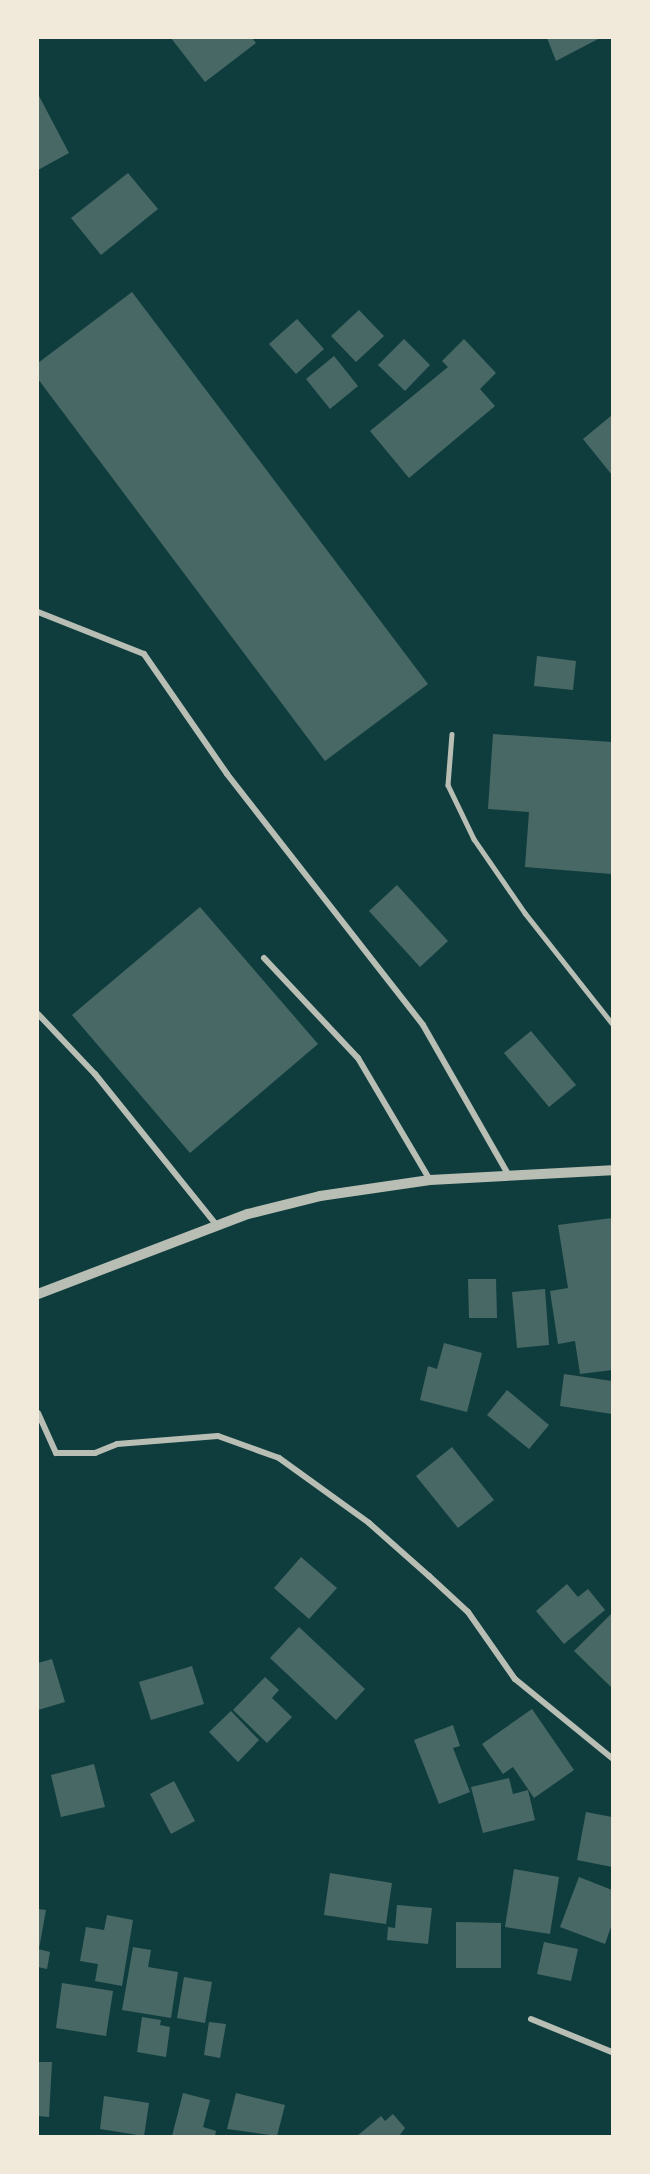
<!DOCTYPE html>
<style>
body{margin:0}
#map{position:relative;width:650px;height:2174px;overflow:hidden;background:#0f3d3e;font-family:"Fira Sans",sans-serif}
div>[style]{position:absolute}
.building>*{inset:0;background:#486865}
.service>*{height:4.5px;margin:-2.25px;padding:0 2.25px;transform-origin:2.25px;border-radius:2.25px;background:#b8beb3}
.minor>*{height:6px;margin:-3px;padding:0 3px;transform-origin:3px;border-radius:3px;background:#b8beb3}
.tertiary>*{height:10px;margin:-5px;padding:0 5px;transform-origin:5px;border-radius:5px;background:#b8beb3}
span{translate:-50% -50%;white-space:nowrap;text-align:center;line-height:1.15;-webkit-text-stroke:6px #f1e9da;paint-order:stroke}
.frame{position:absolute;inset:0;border:39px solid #f1e9da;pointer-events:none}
</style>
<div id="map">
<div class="building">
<div style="clip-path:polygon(171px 38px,252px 38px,256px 43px,205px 82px)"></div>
<div style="clip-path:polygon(547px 38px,600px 38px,556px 61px)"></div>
<div style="clip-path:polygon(38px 94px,69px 153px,38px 170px)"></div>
<div style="clip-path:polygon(128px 173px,158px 209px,101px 255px,71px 218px)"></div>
<div style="clip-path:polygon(132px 292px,428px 684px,325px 761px,38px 379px,38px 363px)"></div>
<div style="clip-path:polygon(359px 310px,384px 336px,356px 362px,331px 336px)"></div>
<div style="clip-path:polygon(297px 319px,324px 349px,296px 374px,269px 344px)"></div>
<div style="clip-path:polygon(404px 339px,430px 365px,405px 391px,378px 365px)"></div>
<div style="clip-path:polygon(464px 339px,496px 373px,480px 389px,495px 406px,409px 478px,370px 431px,448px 367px,442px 361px)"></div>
<div style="clip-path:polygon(334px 356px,358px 386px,330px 409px,306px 379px)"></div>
<div style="clip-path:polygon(612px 415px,612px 475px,583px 439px)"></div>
<div style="clip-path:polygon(537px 656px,576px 661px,573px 690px,534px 686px)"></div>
<div style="clip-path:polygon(493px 734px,612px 742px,612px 874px,525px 867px,529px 812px,488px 809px)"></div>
<div style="clip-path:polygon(397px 885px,448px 941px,420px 967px,369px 911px)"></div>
<div style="clip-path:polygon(200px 907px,318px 1044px,190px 1153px,72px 1015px)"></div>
<div style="clip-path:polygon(531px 1031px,576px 1085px,549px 1107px,504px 1053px)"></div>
<div style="clip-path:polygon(612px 1218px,612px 1370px,580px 1374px,575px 1341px,558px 1344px,550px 1291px,568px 1288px,558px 1225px)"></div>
<div style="clip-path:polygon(468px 1279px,496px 1279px,497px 1318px,469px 1318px)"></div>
<div style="clip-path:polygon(545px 1289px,549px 1345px,517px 1348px,512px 1292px)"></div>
<div style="clip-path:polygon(444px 1343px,482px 1353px,467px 1412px,420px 1400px,428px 1366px,437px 1369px)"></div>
<div style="clip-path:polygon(564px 1374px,612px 1381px,612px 1414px,560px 1406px)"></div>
<div style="clip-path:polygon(507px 1390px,549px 1425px,529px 1449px,487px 1415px)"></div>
<div style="clip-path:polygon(452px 1447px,494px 1500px,458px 1528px,416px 1476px)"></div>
<div style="clip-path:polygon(301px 1557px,337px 1588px,309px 1619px,274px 1588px)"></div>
<div style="clip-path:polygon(567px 1584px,578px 1597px,588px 1589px,605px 1610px,564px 1644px,536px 1611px)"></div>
<div style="clip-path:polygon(612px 1613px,612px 1688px,574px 1651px)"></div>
<div style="clip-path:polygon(299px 1627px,365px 1689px,336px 1720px,270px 1658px)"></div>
<div style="clip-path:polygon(52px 1659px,65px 1702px,38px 1710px,38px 1663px)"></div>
<div style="clip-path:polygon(192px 1666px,204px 1704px,151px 1720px,139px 1682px)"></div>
<div style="clip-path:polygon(265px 1677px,279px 1690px,272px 1698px,292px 1717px,267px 1743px,233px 1710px)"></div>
<div style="clip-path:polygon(532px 1709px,574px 1770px,534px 1798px,513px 1767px,503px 1774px,482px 1744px)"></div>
<div style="clip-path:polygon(231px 1711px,259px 1740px,238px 1762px,209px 1732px)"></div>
<div style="clip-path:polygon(453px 1725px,460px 1746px,453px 1748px,470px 1792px,439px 1804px,414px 1740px)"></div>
<div style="clip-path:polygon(94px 1764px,105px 1807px,61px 1817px,51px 1775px)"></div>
<div style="clip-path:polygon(509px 1778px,513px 1794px,528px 1790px,535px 1820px,483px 1833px,471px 1787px)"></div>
<div style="clip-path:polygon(174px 1781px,195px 1821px,171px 1834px,150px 1794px)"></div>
<div style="clip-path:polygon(586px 1812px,612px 1817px,612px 1867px,577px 1860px)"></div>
<div style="clip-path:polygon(514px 1869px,559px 1877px,550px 1934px,505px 1927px)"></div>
<div style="clip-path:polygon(330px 1873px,392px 1883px,386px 1924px,324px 1915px)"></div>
<div style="clip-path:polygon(579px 1877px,612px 1890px,612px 1924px,605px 1944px,560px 1927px)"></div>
<div style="clip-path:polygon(397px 1905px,432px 1908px,428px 1944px,387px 1940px,388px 1927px,395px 1928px)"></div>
<div style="clip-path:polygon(38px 1909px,46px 1910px,39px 1949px,38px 1949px)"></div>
<div style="clip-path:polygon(107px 1915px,133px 1920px,122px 1986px,95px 1981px,98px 1964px,80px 1961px,86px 1927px,104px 1930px)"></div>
<div style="clip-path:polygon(456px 1922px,501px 1923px,501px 1968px,456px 1968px)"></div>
<div style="clip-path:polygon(544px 1942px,578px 1949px,571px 1981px,537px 1974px)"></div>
<div style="clip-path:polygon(133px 1947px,151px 1950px,148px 1967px,178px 1972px,171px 2018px,122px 2010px)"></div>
<div style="clip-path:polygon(38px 1949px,50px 1952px,47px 1969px,38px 1967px)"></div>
<div style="clip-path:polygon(184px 1977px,212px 1982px,205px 2023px,177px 2018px)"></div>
<div style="clip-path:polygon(62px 1983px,113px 1991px,106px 2036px,56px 2028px)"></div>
<div style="clip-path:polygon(142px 2017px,161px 2020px,160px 2025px,170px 2027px,166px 2057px,137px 2052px)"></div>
<div style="clip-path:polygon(209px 2022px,226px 2024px,220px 2058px,204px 2055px)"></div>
<div style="clip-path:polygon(38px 2062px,52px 2062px,49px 2117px,38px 2116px)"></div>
<div style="clip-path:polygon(183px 2093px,210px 2100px,203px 2127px,216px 2131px,215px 2136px,172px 2136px)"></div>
<div style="clip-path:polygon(236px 2093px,285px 2105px,277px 2136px,227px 2129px)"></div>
<div style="clip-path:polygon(104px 2096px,149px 2103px,144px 2136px,100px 2129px)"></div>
<div style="clip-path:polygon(393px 2114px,405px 2128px,399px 2136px,357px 2136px,381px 2116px,385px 2121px)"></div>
</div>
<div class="service">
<div style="left:452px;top:734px;width:51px;rotate:94.5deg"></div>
<div style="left:448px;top:785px;width:60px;rotate:64.3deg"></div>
<div style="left:474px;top:839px;width:90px;rotate:55.4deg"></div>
<div style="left:525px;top:913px;width:140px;rotate:51.7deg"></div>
</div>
<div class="minor">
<div style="left:38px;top:612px;width:114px;rotate:21.6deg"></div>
<div style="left:144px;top:654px;width:146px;rotate:55.3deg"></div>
<div style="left:227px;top:774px;width:318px;rotate:52deg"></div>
<div style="left:423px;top:1025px;width:172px;rotate:60.3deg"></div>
<div style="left:264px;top:958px;width:137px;rotate:46.8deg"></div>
<div style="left:358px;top:1058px;width:142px;rotate:59.5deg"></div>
<div style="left:38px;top:1014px;width:83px;rotate:46.5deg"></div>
<div style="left:95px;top:1074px;width:195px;rotate:51.2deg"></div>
<div style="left:38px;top:1413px;width:44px;rotate:65.8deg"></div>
<div style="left:56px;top:1453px;width:39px"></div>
<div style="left:95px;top:1453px;width:24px;rotate:-22deg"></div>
<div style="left:117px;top:1444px;width:101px;rotate:-4.5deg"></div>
<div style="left:218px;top:1436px;width:65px;rotate:19.8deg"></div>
<div style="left:279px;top:1458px;width:111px;rotate:35.8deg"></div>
<div style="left:369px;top:1523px;width:80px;rotate:41.5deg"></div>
<div style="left:429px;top:1576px;width:53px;rotate:42.7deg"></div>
<div style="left:468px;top:1612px;width:82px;rotate:55deg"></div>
<div style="left:515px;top:1679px;width:125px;rotate:39.2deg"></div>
<div style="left:531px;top:2019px;width:87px;rotate:22.2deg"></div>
</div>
<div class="tertiary">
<div style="left:38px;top:1294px;width:225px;rotate:-20.9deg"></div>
<div style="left:248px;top:1214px;width:74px;rotate:-14deg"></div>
<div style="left:320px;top:1196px;width:111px;rotate:-8.3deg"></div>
<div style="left:430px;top:1180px;width:182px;rotate:-3.1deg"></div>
</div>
<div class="frame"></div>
</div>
